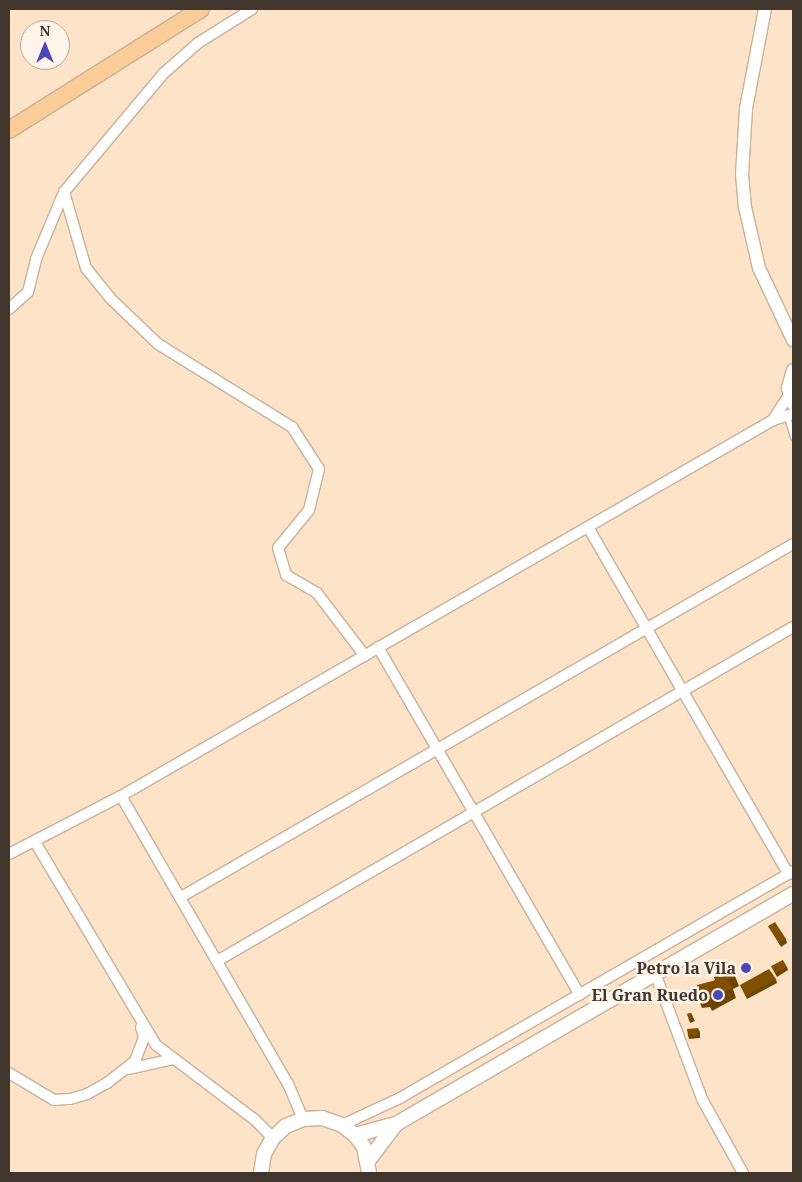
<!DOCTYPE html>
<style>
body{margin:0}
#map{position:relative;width:802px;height:1182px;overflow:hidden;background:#fde3c8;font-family:"Noto Serif",serif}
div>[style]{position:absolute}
.roads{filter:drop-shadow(1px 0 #c9b096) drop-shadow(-1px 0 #c9b096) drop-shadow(0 1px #c9b096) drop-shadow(0 -1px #c9b096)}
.service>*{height:5px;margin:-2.5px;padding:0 2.5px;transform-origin:2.5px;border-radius:2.5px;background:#fff}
.minor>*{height:10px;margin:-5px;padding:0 5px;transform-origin:5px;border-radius:5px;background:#fff}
.tertiary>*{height:12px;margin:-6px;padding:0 6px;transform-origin:6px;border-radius:6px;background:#fff}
.secondary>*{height:14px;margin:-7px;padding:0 7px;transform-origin:7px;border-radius:7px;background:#fff}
.trunk>*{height:16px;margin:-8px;padding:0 8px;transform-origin:8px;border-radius:8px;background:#facc98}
.wall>*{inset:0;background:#6f4400}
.building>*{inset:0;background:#814f00}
.dots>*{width:14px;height:14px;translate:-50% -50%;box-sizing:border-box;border:2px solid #fef4e9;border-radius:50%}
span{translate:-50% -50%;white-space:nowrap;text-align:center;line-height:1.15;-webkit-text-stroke:5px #fef4e9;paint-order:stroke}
.poi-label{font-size:16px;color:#40362b;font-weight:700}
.right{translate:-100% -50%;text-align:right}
.frame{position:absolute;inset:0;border:10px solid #40362b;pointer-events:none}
.north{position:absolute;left:20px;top:20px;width:50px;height:50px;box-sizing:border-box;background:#fef4e9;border:1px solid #b2a89d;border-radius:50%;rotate:0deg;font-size:14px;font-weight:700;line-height:20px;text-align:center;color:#40362b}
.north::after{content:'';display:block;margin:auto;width:18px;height:22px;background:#4b46bc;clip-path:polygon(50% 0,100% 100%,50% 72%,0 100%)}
</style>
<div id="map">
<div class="roads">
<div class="service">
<div style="left:787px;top:417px;width:21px;rotate:73deg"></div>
</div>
<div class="minor">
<div style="left:64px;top:192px;width:79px;rotate:73.9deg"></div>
<div style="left:86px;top:268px;width:38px;rotate:51deg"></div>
<div style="left:110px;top:298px;width:66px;rotate:43.8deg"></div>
<div style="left:158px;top:344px;width:158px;rotate:31.8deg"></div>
<div style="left:292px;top:427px;width:50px;rotate:57.3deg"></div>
<div style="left:319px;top:469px;width:42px;rotate:103.7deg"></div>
<div style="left:309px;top:510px;width:49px;rotate:129.2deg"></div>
<div style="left:278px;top:548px;width:28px;rotate:73deg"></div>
<div style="left:286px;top:575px;width:36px;rotate:30deg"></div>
<div style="left:317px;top:593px;width:79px;rotate:52.7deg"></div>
<div style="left:9px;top:309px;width:25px;rotate:-42deg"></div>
<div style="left:28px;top:292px;width:34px;rotate:-76deg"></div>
<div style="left:36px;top:259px;width:73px;rotate:-67.3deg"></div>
<div style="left:64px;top:192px;width:155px;rotate:-50deg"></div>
<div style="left:164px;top:73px;width:45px;rotate:-41.4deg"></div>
<div style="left:198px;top:43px;width:64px;rotate:-32.2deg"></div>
<div style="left:789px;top:395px;width:30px;rotate:123deg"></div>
<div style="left:773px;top:420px;width:21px;rotate:-17deg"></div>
<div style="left:588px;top:527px;width:401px;rotate:60deg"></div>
<div style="left:378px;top:647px;width:402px;rotate:59.9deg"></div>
<div style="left:121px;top:796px;width:335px;rotate:59.9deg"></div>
<div style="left:289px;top:1086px;width:36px;rotate:67deg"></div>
<div style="left:35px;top:842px;width:236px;rotate:59.2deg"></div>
<div style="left:156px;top:1045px;width:123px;rotate:37.1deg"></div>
<div style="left:254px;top:1119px;width:27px;rotate:45deg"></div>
<div style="left:9px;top:854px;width:126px;rotate:-27.4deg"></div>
<div style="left:121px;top:796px;width:753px;rotate:-29.97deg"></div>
<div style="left:181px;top:897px;width:707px;rotate:-29.98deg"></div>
<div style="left:217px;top:961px;width:666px;rotate:-30.11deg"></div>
<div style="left:655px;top:973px;width:134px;rotate:69.5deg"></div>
<div style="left:702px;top:1099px;width:85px;rotate:61deg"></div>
<div style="left:128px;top:1069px;width:46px;rotate:-12.5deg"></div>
<div style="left:9px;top:1073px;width:52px;rotate:31deg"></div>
<div style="left:54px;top:1100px;width:16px;rotate:-4deg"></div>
<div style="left:70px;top:1099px;width:18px;rotate:-16deg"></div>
<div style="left:87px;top:1094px;width:23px;rotate:-29deg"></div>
<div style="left:107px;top:1083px;width:36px;rotate:-38deg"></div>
<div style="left:135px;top:1061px;width:26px;rotate:-69deg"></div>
<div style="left:144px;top:1037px;width:10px;rotate:-107deg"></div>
<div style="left:342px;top:1125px;width:64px;rotate:-25deg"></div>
<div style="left:400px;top:1098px;width:454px;rotate:-30deg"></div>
</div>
<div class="tertiary">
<div style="left:765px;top:9px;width:102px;rotate:100.8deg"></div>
<div style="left:746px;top:109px;width:65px;rotate:93.5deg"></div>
<div style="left:742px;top:174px;width:33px;rotate:85deg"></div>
<div style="left:745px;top:207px;width:63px;rotate:77.1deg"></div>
<div style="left:759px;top:268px;width:80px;rotate:64.7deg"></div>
<div style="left:793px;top:370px;width:19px;rotate:106deg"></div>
<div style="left:788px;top:388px;width:17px;rotate:73deg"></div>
</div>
<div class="secondary">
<div style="left:355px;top:1135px;width:42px;rotate:-15deg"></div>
<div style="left:396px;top:1124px;width:459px;rotate:-30.1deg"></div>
<div style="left:368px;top:1161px;width:46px;rotate:-52.9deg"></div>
<div style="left:261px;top:1173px;width:19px;rotate:-81deg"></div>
<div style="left:264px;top:1154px;width:18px;rotate:-61deg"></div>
<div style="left:273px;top:1138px;width:18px;rotate:-43deg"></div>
<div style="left:286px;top:1126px;width:18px;rotate:-22deg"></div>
<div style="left:303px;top:1119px;width:19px;rotate:-3deg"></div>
<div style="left:322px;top:1118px;width:21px;rotate:19deg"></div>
<div style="left:342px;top:1125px;width:16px;rotate:38deg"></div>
<div style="left:355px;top:1135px;width:15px;rotate:53deg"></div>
<div style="left:364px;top:1147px;width:26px;rotate:79deg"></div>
</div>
<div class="trunk">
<div style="left:9px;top:130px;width:227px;rotate:-32.2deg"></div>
</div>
</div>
<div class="wall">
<div style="clip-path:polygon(768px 926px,786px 939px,787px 943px,781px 947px,770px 929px)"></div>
<div style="clip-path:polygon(771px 966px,787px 967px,788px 970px,777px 977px)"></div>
<div style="clip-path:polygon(735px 976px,739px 986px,733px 989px,736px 998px,712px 1011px,710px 1007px,702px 1008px,698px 998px,715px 980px,714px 977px)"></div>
<div style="clip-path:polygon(776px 979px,777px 983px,747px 999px,740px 985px)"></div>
<div style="clip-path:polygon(691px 1013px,695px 1021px,690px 1023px,687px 1014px)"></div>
<div style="clip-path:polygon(698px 1028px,700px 1032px,700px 1038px,689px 1039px,688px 1035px)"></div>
</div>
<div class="building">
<div style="clip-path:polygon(775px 922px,786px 939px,779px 943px,768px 926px)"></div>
<div style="clip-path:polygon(783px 960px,787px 967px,776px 973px,771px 966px)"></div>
<div style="clip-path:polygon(731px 967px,735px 976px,728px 979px,732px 988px,708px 1001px,706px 997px,698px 998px,697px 985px,716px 980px,714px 977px)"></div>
<div style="clip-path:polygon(769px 969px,776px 979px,746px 996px,740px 985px)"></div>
<div style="clip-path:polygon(691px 1013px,693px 1017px,689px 1019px,687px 1014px)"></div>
<div style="clip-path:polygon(698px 1028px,698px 1035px,688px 1035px,687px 1029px)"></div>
</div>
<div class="dots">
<div style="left:746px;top:968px;background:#4b46bc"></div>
<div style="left:718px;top:995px;background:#4b46bc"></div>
</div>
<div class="poi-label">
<span class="right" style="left:736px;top:968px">Petro la Vila</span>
<span class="right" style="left:708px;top:995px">El Gran Ruedo</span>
</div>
<div class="frame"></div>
<div class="north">N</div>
</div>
